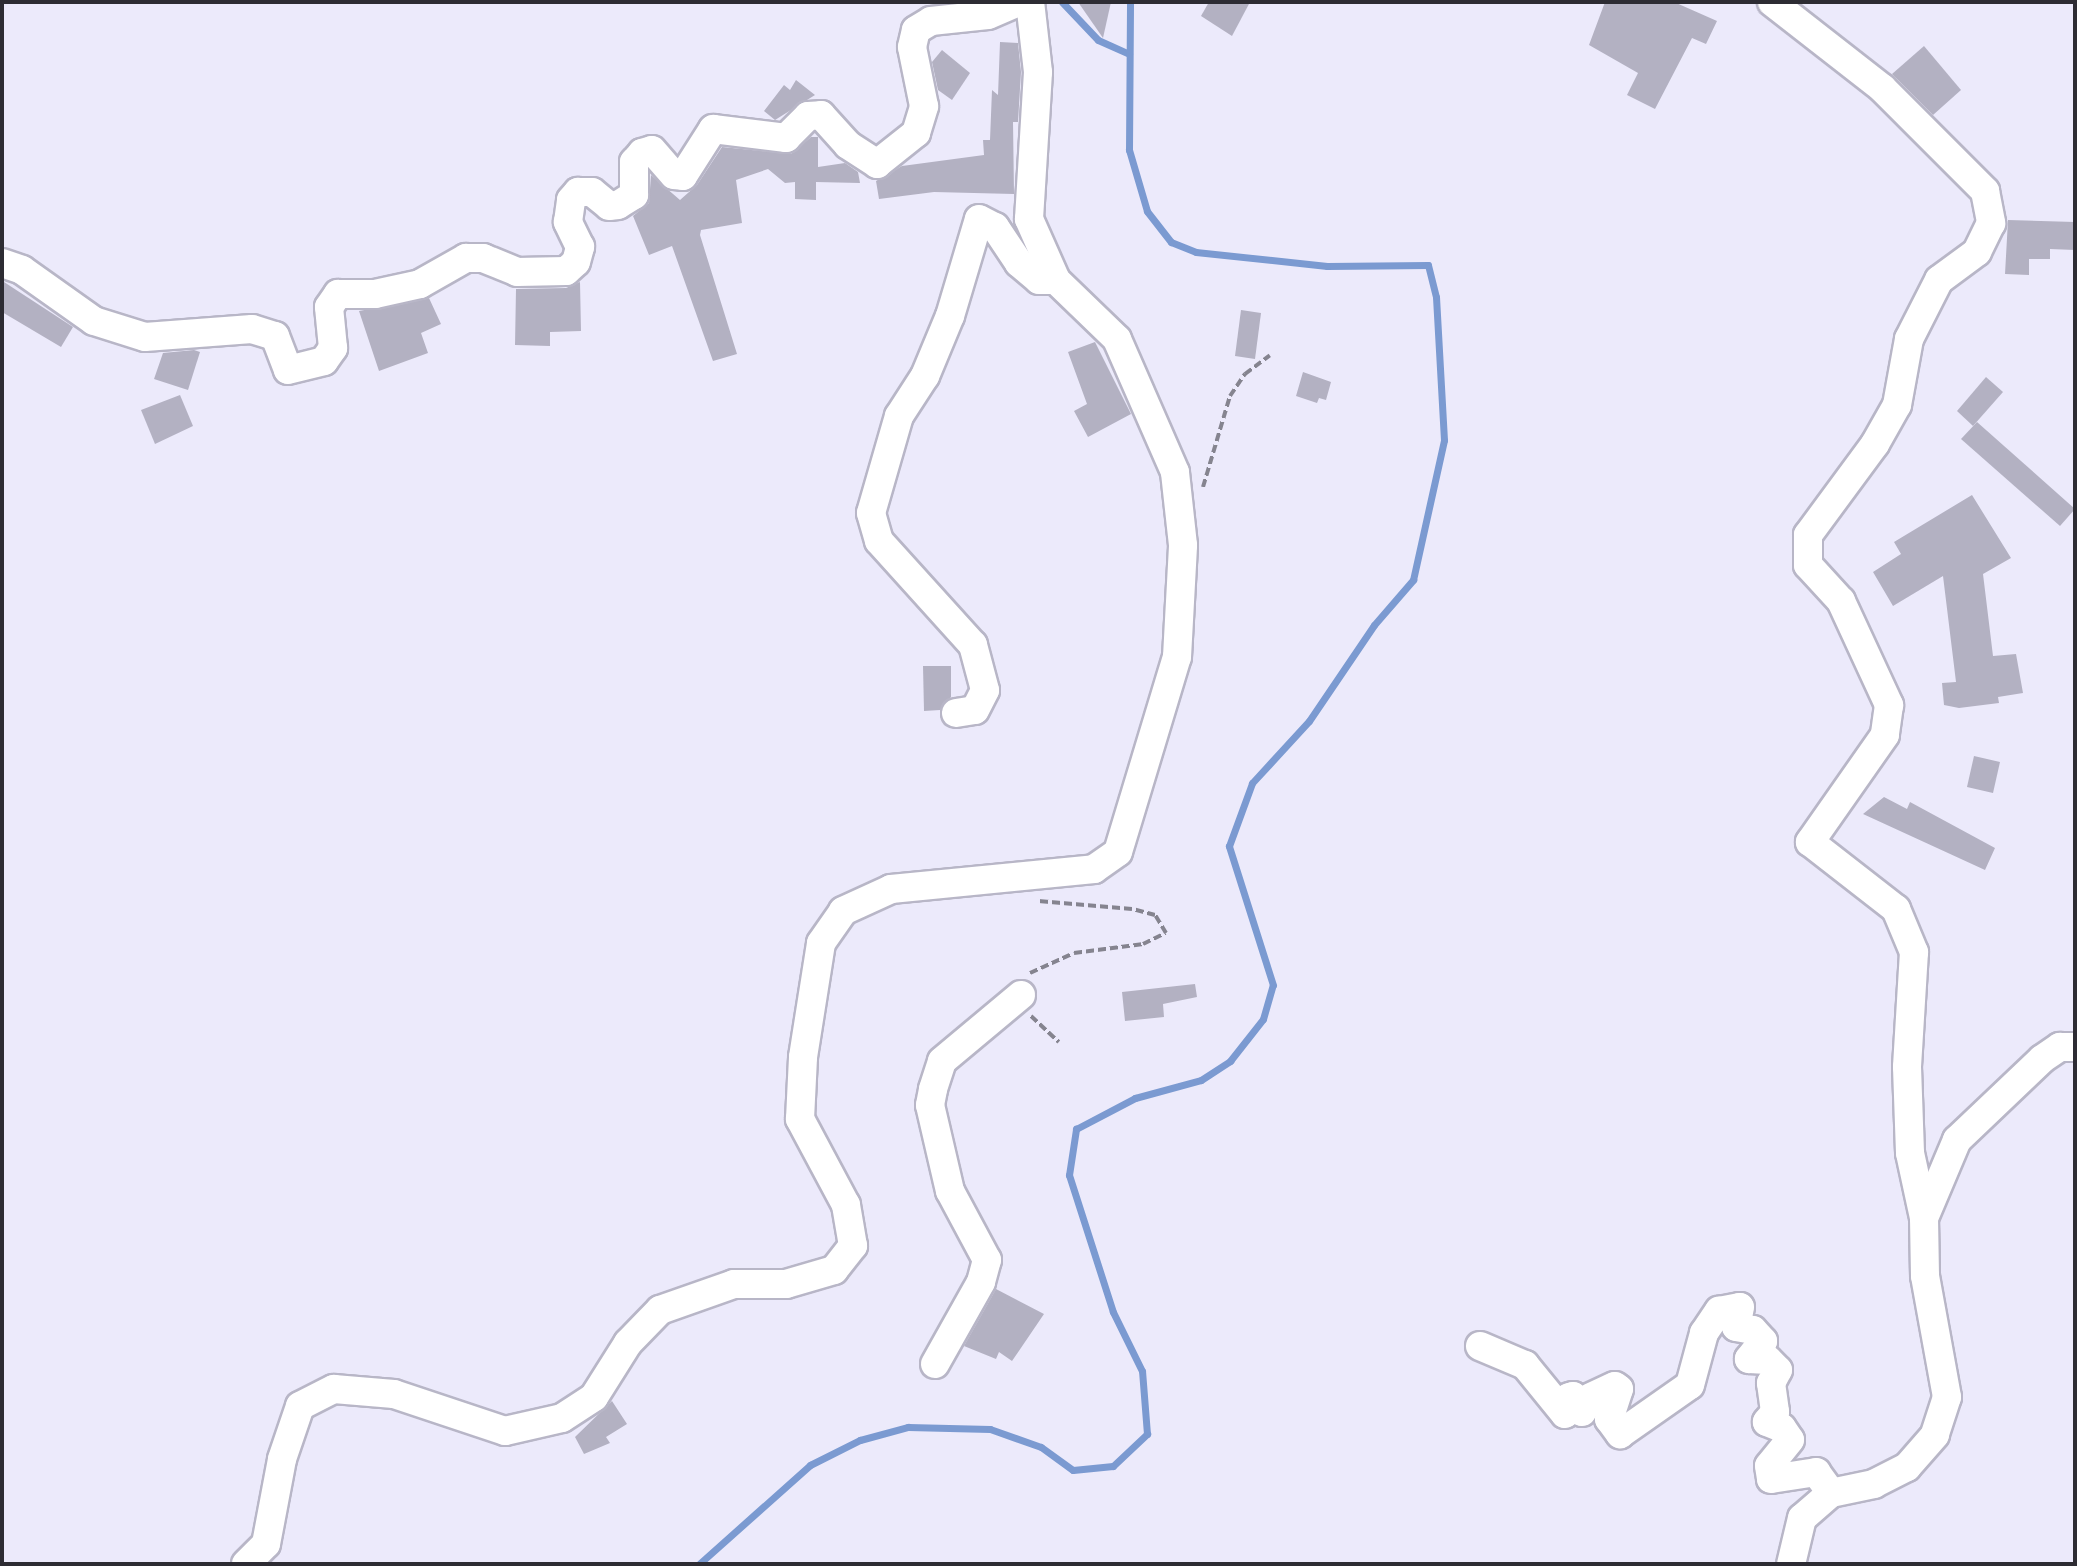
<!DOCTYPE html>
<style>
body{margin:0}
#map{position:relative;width:2077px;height:1566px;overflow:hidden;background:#eceafb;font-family:"Space Grotesk",sans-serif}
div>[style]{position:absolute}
.stream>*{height:7px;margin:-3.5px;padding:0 3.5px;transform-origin:3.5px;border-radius:3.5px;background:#7b9ad1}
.building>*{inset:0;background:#b3b1c2}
.path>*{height:4px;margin-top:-2px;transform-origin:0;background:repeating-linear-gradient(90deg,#85848f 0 8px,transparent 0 12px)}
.roads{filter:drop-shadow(2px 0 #b8b6c7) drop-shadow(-2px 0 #b8b6c7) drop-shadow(0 2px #b8b6c7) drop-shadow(0 -2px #b8b6c7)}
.minor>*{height:28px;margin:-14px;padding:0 14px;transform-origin:14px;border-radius:14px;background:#fff}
span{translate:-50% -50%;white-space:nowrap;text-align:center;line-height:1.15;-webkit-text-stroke:8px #eceafb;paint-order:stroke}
.frame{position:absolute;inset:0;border:4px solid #2d2c33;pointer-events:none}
</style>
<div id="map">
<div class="stream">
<div style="left:1062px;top:2px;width:52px;rotate:46.5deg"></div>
<div style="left:1098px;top:40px;width:34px;rotate:24deg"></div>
<div style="left:699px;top:1564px;width:149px;rotate:-41.7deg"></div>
<div style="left:810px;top:1465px;width:56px;rotate:-26.6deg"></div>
<div style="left:860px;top:1440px;width:50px;rotate:-15.2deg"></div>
<div style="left:908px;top:1427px;width:82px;rotate:1.4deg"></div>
<div style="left:990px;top:1429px;width:54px;rotate:19.4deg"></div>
<div style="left:1041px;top:1447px;width:39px;rotate:36deg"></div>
<div style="left:1073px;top:1470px;width:40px;rotate:-5.7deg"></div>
<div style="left:1113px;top:1466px;width:47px;rotate:-43.3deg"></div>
<div style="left:1147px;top:1434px;width:63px;rotate:-94.5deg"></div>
<div style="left:1142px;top:1371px;width:66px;rotate:-116.2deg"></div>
<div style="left:1113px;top:1312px;width:144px;rotate:-107.8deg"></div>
<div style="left:1069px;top:1175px;width:47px;rotate:-81.3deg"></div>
<div style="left:1076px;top:1129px;width:67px;rotate:-27.7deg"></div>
<div style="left:1135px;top:1098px;width:68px;rotate:-15.3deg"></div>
<div style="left:1201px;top:1080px;width:35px;rotate:-33deg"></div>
<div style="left:1230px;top:1061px;width:53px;rotate:-51.8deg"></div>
<div style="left:1263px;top:1019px;width:35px;rotate:-74deg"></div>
<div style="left:1273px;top:985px;width:146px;rotate:-107.6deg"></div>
<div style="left:1229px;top:846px;width:67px;rotate:-69.9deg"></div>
<div style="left:1252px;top:783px;width:84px;rotate:-47.4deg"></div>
<div style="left:1309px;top:721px;width:116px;rotate:-55.9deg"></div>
<div style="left:1374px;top:625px;width:60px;rotate:-49.1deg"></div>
<div style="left:1413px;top:580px;width:143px;rotate:-77.5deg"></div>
<div style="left:1444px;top:440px;width:143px;rotate:-93.2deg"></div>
<div style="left:1436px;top:297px;width:33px;rotate:-104deg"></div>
<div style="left:1428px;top:265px;width:101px;rotate:179.4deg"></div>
<div style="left:1327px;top:266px;width:132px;rotate:-173.9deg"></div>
<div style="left:1196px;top:252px;width:27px;rotate:-158deg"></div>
<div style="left:1171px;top:242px;width:39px;rotate:-128deg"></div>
<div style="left:1147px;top:211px;width:64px;rotate:-106.4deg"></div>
<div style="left:1129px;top:150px;width:148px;rotate:-89.6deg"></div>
</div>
<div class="building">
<div style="clip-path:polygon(1078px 2px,1111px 2px,1103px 38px)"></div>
<div style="clip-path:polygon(1209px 2px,1250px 2px,1232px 36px,1201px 16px)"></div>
<div style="clip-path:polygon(1605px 2px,1674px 2px,1717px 21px,1706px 44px,1692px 38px,1655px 109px,1627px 95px,1638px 73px,1589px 45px)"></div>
<div style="clip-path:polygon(1000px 42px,1018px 43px,1021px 72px,1018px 122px,1013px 122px,1014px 194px,934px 192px,879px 199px,876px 181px,902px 166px,984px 155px,983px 140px,990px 140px,992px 90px,998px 95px)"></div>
<div style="clip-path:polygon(1924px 46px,1961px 90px,1933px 115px,1892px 74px)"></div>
<div style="clip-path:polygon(942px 50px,970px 73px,952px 100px,938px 90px,932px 62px)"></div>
<div style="clip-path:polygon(796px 80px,815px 95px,775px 120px,764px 111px,784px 85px,790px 90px)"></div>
<div style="clip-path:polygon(811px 137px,818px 137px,818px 167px,845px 163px,858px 172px,860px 183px,816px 182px,816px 200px,795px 199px,795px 182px,785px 183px,768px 169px,736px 180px,742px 223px,701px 230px,700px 235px,737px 354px,713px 361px,672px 246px,649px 255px,633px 216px,649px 203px,651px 175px,680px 200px,697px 185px,722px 147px,791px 154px)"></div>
<div style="clip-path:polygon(2008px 220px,2075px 222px,2075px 250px,2050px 249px,2050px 259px,2029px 259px,2029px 275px,2005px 274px)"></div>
<div style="clip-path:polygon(4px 282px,73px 327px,61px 347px,2px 312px)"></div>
<div style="clip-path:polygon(580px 282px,581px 331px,550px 332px,550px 346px,515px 345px,516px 289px,566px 288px)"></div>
<div style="clip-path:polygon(429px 298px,441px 324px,421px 333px,428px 353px,379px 371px,359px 311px)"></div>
<div style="clip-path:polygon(1241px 310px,1261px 313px,1255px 359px,1235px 356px)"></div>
<div style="clip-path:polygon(1095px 342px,1131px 414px,1088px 437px,1074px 411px,1087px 404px,1068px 352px)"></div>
<div style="clip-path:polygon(194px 350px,200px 352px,188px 390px,154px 379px,163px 353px)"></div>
<div style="clip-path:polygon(1303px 372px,1331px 382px,1326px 400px,1319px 398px,1317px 403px,1296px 396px)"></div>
<div style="clip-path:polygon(1986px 377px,2003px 392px,1973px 426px,1957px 411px)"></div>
<div style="clip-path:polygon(180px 395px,193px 426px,155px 444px,141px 410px)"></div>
<div style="clip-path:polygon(1977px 422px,2075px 509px,2060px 526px,1961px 439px)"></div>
<div style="clip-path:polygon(1972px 495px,2011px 558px,1983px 574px,1993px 656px,2016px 654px,2023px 693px,1998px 697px,1999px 703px,1959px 708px,1944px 705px,1942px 683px,1956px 682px,1943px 576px,1893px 606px,1873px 572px,1901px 554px,1894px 542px)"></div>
<div style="clip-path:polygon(923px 666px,951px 666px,951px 697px,940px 710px,924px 711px)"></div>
<div style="clip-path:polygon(1974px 756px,2000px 762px,1993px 793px,1967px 787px)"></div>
<div style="clip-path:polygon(1884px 797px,1907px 809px,1910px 802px,1995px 848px,1985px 870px,1863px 814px)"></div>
<div style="clip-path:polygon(1195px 984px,1197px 997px,1163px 1004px,1164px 1017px,1125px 1021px,1122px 992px)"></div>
<div style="clip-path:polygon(996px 1289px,1044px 1314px,1012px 1361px,999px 1352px,996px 1359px,964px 1346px)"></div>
<div style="clip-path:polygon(612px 1401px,627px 1424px,606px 1437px,610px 1443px,584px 1454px,575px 1437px)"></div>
</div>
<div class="path">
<div style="left:1203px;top:487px;width:95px;rotate:-73.5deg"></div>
<div style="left:1230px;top:396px;width:27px;rotate:-56deg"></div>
<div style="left:1245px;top:374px;width:31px;rotate:-37deg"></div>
<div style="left:1030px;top:973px;width:48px;rotate:-24.4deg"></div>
<div style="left:1074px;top:953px;width:70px;rotate:-7.4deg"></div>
<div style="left:1143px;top:944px;width:25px;rotate:-26deg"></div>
<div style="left:1166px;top:933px;width:21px;rotate:-121deg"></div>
<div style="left:1155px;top:915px;width:24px;rotate:-165deg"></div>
<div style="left:1132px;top:909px;width:94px;rotate:-175.1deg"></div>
<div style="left:1031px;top:1016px;width:38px;rotate:43deg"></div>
</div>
<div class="roads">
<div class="minor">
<div style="left:1772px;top:2px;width:140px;rotate:38deg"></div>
<div style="left:1882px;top:88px;width:146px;rotate:45deg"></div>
<div style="left:1985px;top:191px;width:33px;rotate:79deg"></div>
<div style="left:1991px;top:223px;width:32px;rotate:116deg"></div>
<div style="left:1977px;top:252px;width:47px;rotate:143.6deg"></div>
<div style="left:1939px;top:280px;width:66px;rotate:117deg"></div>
<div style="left:1909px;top:339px;width:67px;rotate:100.3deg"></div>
<div style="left:1897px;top:405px;width:45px;rotate:119.4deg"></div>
<div style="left:1875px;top:444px;width:113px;rotate:126.4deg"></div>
<div style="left:1808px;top:535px;width:30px;rotate:90deg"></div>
<div style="left:1808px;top:565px;width:49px;rotate:47.5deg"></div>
<div style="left:1841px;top:601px;width:115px;rotate:65.2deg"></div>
<div style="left:1889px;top:705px;width:30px;rotate:98deg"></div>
<div style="left:1885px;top:735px;width:131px;rotate:125deg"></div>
<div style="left:1810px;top:842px;width:109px;rotate:37.9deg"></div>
<div style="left:1896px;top:909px;width:47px;rotate:67.3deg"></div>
<div style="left:1914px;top:952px;width:115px;rotate:93.5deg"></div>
<div style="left:1907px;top:1067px;width:86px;rotate:88deg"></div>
<div style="left:1910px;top:1153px;width:66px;rotate:77.8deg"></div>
<div style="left:1924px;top:1218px;width:58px;rotate:89deg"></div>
<div style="left:1925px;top:1276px;width:123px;rotate:79.7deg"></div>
<div style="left:1947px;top:1397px;width:40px;rotate:108deg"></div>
<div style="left:1935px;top:1435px;width:43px;rotate:131.2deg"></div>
<div style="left:1907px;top:1467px;width:37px;rotate:153deg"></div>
<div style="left:1874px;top:1484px;width:44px;rotate:168.2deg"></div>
<div style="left:1831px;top:1493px;width:38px;rotate:139deg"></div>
<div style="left:1802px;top:1518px;width:47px;rotate:103.4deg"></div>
<div style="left:2px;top:263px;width:21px;rotate:19deg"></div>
<div style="left:22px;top:270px;width:88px;rotate:35.3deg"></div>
<div style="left:94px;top:321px;width:53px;rotate:17.4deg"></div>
<div style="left:145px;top:337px;width:107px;rotate:-4.3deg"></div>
<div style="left:252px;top:329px;width:24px;rotate:17deg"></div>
<div style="left:275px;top:336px;width:36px;rotate:69deg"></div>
<div style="left:288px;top:370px;width:37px;rotate:-14deg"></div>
<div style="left:324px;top:361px;width:16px;rotate:-55deg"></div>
<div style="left:333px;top:348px;width:41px;rotate:-95.6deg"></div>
<div style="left:329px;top:307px;width:16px;rotate:-55deg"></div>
<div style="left:338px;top:294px;width:37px"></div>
<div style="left:375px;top:294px;width:46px;rotate:-12.5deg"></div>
<div style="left:420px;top:284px;width:53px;rotate:-29.5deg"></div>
<div style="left:466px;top:258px;width:17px"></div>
<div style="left:483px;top:258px;width:37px;rotate:22deg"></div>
<div style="left:517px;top:272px;width:49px;rotate:-1.2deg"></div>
<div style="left:566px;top:271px;width:13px;rotate:-42deg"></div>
<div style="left:576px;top:262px;width:16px;rotate:-75deg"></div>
<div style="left:580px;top:247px;width:28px;rotate:-116deg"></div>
<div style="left:568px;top:222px;width:22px;rotate:-82deg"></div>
<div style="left:571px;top:200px;width:11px;rotate:-49deg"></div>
<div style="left:578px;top:192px;width:14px"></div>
<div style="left:592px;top:192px;width:22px;rotate:39deg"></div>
<div style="left:609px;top:206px;width:9px;rotate:-6deg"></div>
<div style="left:618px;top:205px;width:19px;rotate:-32deg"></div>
<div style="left:634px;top:195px;width:33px;rotate:-90deg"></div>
<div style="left:634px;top:162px;width:12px;rotate:-48deg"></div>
<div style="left:642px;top:153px;width:10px;rotate:-17deg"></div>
<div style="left:652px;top:150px;width:33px;rotate:49deg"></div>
<div style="left:674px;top:175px;width:9px;rotate:6deg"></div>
<div style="left:683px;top:176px;width:56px;rotate:-57.4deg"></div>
<div style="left:713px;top:129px;width:74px;rotate:7deg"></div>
<div style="left:786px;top:138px;width:31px;rotate:-45deg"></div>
<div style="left:808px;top:116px;width:13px;rotate:-4deg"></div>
<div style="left:821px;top:115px;width:40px;rotate:48deg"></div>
<div style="left:848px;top:145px;width:35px;rotate:33deg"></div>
<div style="left:877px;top:164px;width:50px;rotate:-38.5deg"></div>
<div style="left:916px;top:133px;width:28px;rotate:-73deg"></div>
<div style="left:924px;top:106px;width:60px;rotate:-101.5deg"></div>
<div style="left:912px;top:47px;width:17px;rotate:-77deg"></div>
<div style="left:916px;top:30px;width:17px;rotate:-31deg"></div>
<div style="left:931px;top:21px;width:57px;rotate:-6deg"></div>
<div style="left:988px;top:15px;width:34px;rotate:-23deg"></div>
<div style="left:956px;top:713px;width:19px;rotate:-9deg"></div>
<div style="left:975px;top:710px;width:22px;rotate:-63deg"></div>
<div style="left:985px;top:690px;width:47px;rotate:-104.9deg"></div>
<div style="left:973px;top:645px;width:140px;rotate:-132.1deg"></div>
<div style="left:879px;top:541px;width:29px;rotate:-106deg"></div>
<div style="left:871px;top:513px;width:101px;rotate:-73.9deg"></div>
<div style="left:899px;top:416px;width:48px;rotate:-57deg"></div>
<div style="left:925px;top:376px;width:65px;rotate:-67.4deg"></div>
<div style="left:950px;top:316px;width:101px;rotate:-73.4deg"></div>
<div style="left:979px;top:219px;width:18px;rotate:27deg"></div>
<div style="left:995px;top:227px;width:43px;rotate:56.3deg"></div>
<div style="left:1019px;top:263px;width:26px;rotate:40deg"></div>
<div style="left:1039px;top:280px;width:17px"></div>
<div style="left:1924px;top:1218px;width:85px;rotate:-67.1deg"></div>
<div style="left:1957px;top:1140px;width:117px;rotate:-43.6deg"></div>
<div style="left:2042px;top:1059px;width:22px;rotate:-34deg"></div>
<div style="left:2060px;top:1047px;width:15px"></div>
<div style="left:1480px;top:1346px;width:49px;rotate:22.9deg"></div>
<div style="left:1525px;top:1365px;width:63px;rotate:50.8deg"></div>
<div style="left:1565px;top:1414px;width:17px;rotate:-77deg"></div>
<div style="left:1569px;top:1397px;width:4px;rotate:-14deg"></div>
<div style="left:1573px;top:1396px;width:18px;rotate:61deg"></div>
<div style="left:1582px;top:1412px;width:17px;rotate:-59deg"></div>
<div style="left:1591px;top:1397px;width:26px;rotate:-25deg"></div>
<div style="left:1615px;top:1386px;width:5px;rotate:37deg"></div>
<div style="left:1619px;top:1389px;width:32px;rotate:108deg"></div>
<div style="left:1609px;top:1419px;width:19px;rotate:54deg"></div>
<div style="left:1620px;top:1434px;width:85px;rotate:-35deg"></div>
<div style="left:1690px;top:1385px;width:54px;rotate:-74.9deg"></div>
<div style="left:1704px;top:1333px;width:27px;rotate:-56deg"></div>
<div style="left:1719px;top:1311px;width:21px;rotate:-11deg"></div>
<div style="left:1740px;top:1307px;width:20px;rotate:101deg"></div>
<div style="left:1736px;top:1327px;width:17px;rotate:10deg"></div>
<div style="left:1753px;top:1330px;width:15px;rotate:48deg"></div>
<div style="left:1763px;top:1341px;width:23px;rotate:128deg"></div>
<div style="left:1749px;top:1359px;width:19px;rotate:3deg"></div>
<div style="left:1768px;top:1360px;width:14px;rotate:45deg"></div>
<div style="left:1778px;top:1370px;width:15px;rotate:118deg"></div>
<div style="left:1771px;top:1383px;width:29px;rotate:82deg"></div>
<div style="left:1775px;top:1412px;width:13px;rotate:129deg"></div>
<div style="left:1767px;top:1422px;width:16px;rotate:22deg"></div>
<div style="left:1782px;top:1428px;width:14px;rotate:56deg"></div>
<div style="left:1790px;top:1440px;width:33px;rotate:129deg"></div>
<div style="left:1769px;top:1466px;width:13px;rotate:81deg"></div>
<div style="left:1771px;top:1479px;width:46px;rotate:-8.8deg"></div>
<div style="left:1816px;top:1472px;width:26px;rotate:54deg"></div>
<div style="left:935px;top:1364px;width:94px;rotate:-60.7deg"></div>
<div style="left:981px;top:1282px;width:23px;rotate:-75deg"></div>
<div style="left:987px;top:1260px;width:78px;rotate:-118.2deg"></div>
<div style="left:950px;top:1191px;width:88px;rotate:-103.1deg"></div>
<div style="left:930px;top:1105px;width:16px;rotate:-79deg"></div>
<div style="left:933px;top:1089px;width:29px;rotate:-72deg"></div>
<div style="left:942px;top:1061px;width:103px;rotate:-39.9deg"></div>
<div style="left:246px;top:1564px;width:28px;rotate:-45deg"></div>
<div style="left:266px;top:1544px;width:86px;rotate:-79.3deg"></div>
<div style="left:282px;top:1459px;width:56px;rotate:-71.2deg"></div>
<div style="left:300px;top:1406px;width:38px;rotate:-27deg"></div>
<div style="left:334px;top:1389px;width:60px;rotate:4.8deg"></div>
<div style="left:394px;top:1394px;width:117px;rotate:18.4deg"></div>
<div style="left:505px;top:1431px;width:58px;rotate:-12.8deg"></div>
<div style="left:562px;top:1418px;width:38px;rotate:-33deg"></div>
<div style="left:594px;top:1397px;width:64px;rotate:-57.8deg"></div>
<div style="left:628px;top:1343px;width:46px;rotate:-45.9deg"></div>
<div style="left:660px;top:1310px;width:78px;rotate:-19.4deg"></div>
<div style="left:734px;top:1284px;width:52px"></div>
<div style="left:786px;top:1284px;width:50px;rotate:-16.3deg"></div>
<div style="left:834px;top:1270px;width:31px;rotate:-52deg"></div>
<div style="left:853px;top:1246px;width:42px;rotate:-99.7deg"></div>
<div style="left:846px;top:1205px;width:98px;rotate:-118.1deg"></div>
<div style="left:800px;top:1119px;width:62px;rotate:-87.2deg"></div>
<div style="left:803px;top:1057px;width:115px;rotate:-81deg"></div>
<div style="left:821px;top:943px;width:39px;rotate:-55deg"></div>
<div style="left:843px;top:911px;width:53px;rotate:-24.6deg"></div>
<div style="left:891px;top:889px;width:204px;rotate:-5.6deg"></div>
<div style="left:1094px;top:869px;width:29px;rotate:-35deg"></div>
<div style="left:1118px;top:852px;width:204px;rotate:-73.2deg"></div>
<div style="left:1177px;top:657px;width:112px;rotate:-86.9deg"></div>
<div style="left:1183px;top:545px;width:73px;rotate:-96.3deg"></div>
<div style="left:1175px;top:472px;width:145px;rotate:-113.6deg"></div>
<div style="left:1117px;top:339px;width:85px;rotate:-136deg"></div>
<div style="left:1056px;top:280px;width:67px;rotate:-113.9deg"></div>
<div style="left:1029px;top:219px;width:147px;rotate:-86.5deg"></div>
<div style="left:1038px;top:72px;width:70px;rotate:-96.5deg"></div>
</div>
</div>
<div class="frame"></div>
</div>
